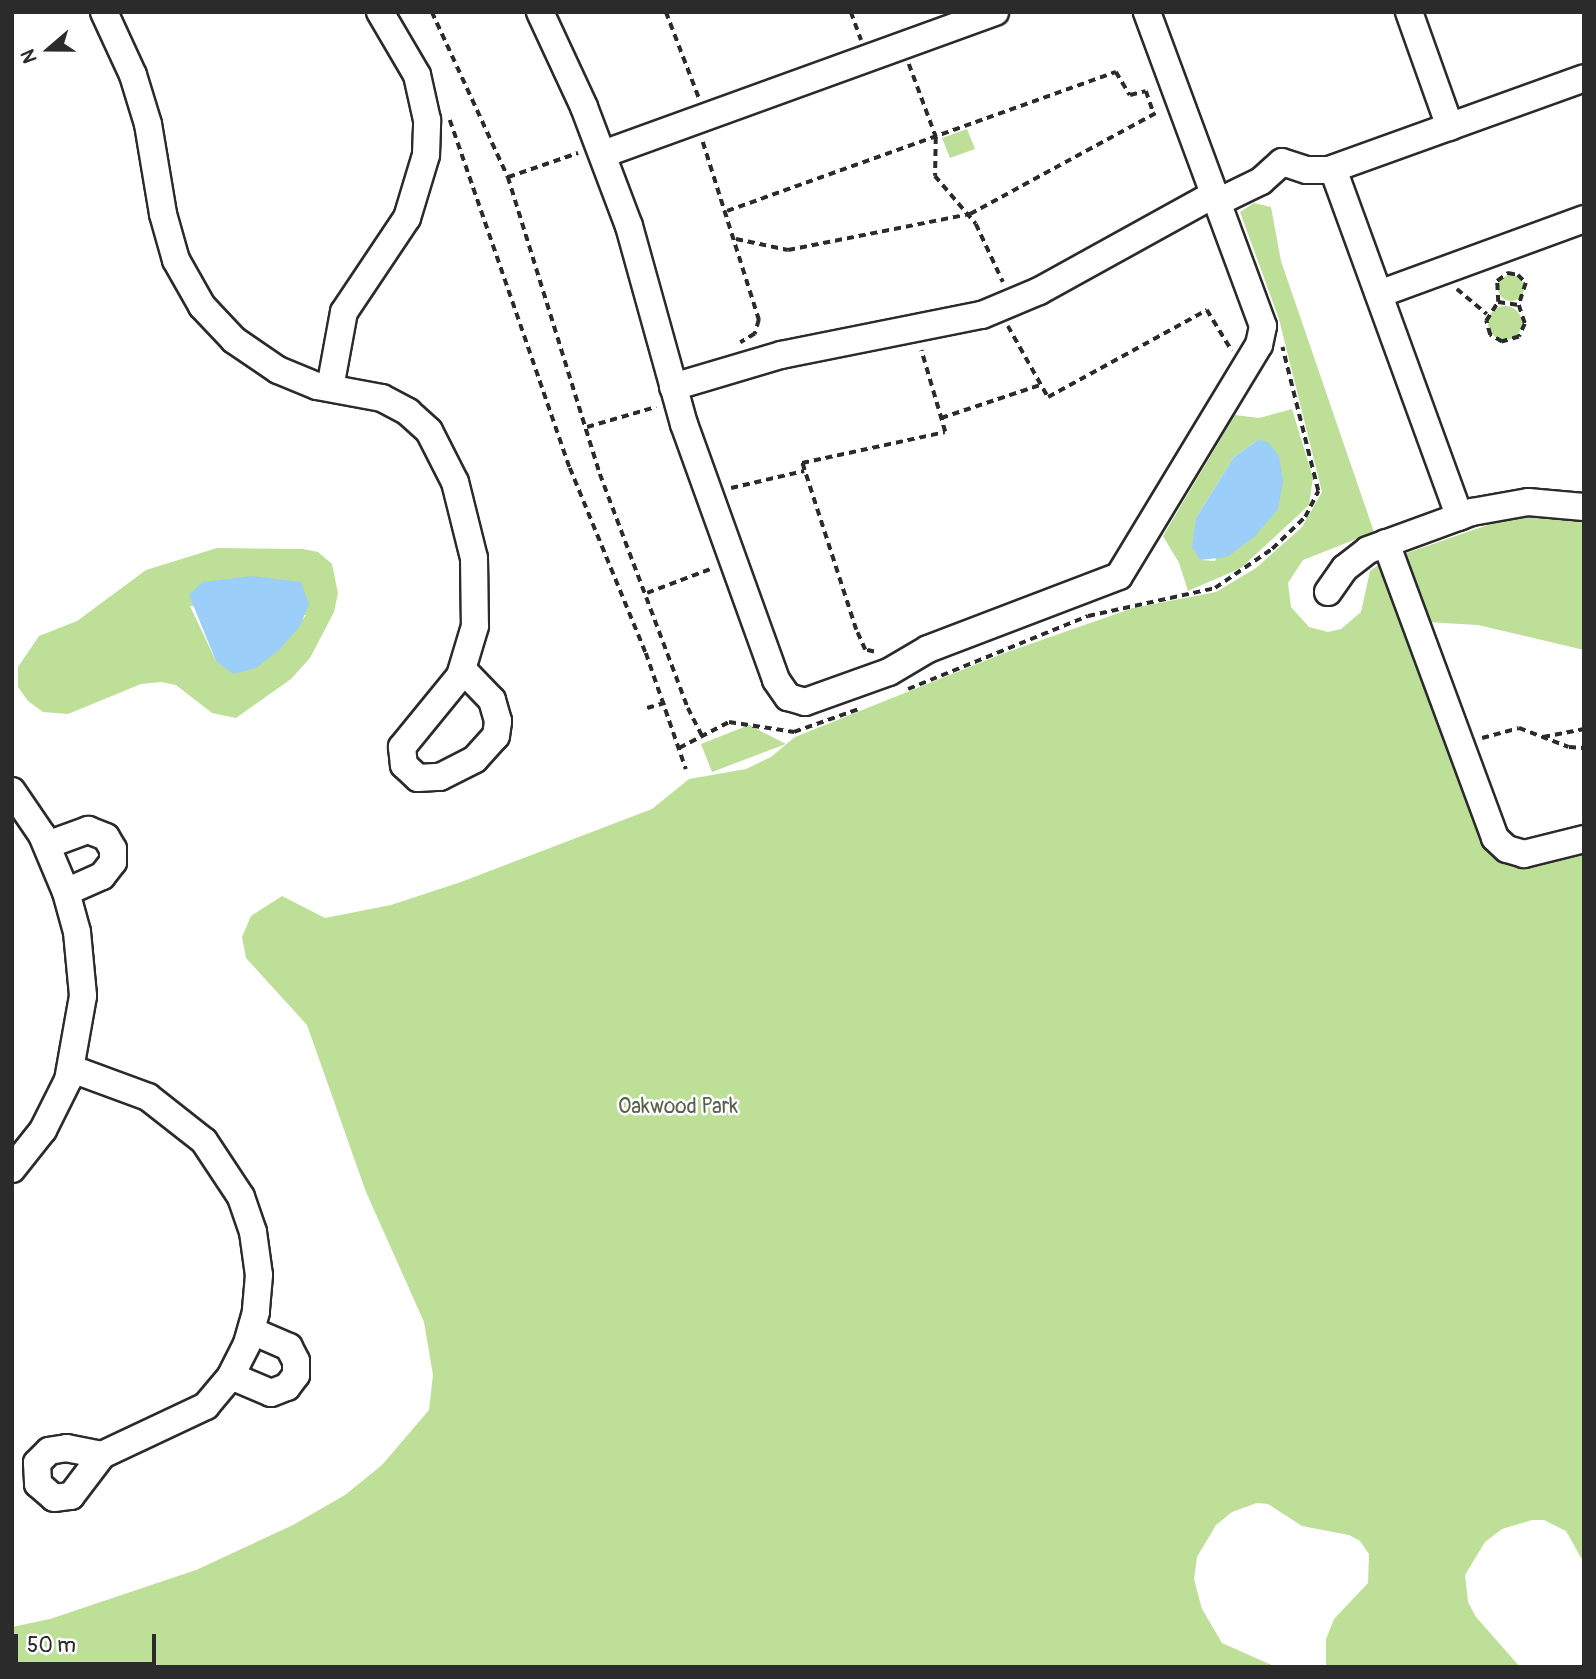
<!DOCTYPE html>
<style>
body{margin:0}
#map{position:relative;width:1596px;height:1679px;overflow:hidden;background:#fff;font-family:Pangolin,sans-serif}
div>[style]{position:absolute}
.green>*{inset:0;background:#bddf98}
.round{border-radius:50%}
.water>*{inset:0;background:#9bcef8}
.path>*{height:3.5px;margin-top:-1.75px;transform-origin:0;background:repeating-linear-gradient(90deg,#2b2b2b 0 7px,transparent 0 12px)}
.roads{filter:drop-shadow(2px 0 #2b2b2b) drop-shadow(-2px 0 #2b2b2b) drop-shadow(0 2px #2b2b2b) drop-shadow(0 -2px #2b2b2b)}
.minor>*{height:26px;margin:-13px;padding:0 13px;transform-origin:13px;border-radius:13px;background:#fff}
span{translate:-50% -50%;white-space:nowrap;text-align:center;line-height:1.15;-webkit-text-stroke:5px #fff;paint-order:stroke}
.park-label{font-size:21px;color:#57614c}
.frame{position:absolute;inset:0;border:14px solid #2b2b2b;pointer-events:none}
.north{position:absolute;left:14px;top:14px;width:70px;height:70px;-webkit-text-stroke:5px #fff;paint-order:stroke;rotate:250deg;font-size:19px;font-weight:700;line-height:28px;text-align:center;color:#2b2b2b}
.north::after{content:'';display:block;margin:auto;width:24px;height:32px;background:#2b2b2b;clip-path:polygon(50% 0,100% 100%,50% 72%,0 100%)}
.scale{position:absolute;left:14px;top:1634px;width:142px;height:32px;box-sizing:border-box;border:4px solid #2b2b2b;border-top:0;padding-left:9px;font-size:21px;line-height:24px;white-space:nowrap;color:#2b2b2b;-webkit-text-stroke:5px #fff;paint-order:stroke}
</style>
<div id="map">
<div class="green">
<div style="clip-path:polygon(967px 129px,975px 149px,950px 158px,942px 138px)"></div>
<div style="clip-path:polygon(1254px 203px,1271px 207px,1281px 261px,1374px 532px,1303px 560px,1288px 583px,1291px 607px,1309px 627px,1328px 632px,1341px 629px,1361px 612px,1370px 571px,1381px 563px,1482px 839px,1584px 850px,1584px 1563px,1566px 1531px,1544px 1520px,1532px 1520px,1502px 1529px,1485px 1542px,1465px 1575px,1468px 1602px,1476px 1617px,1520px 1667px,1326px 1667px,1326px 1639px,1334px 1619px,1368px 1583px,1369px 1554px,1360px 1541px,1349px 1535px,1302px 1526px,1268px 1504px,1257px 1503px,1232px 1512px,1216px 1525px,1197px 1557px,1194px 1579px,1202px 1609px,1222px 1643px,1276px 1667px,12px 1667px,12px 1627px,50px 1619px,196px 1570px,293px 1525px,345px 1495px,382px 1465px,429px 1410px,433px 1375px,424px 1322px,366px 1192px,307px 1025px,246px 958px,242px 937px,251px 916px,282px 896px,325px 918px,391px 905px,461px 882px,652px 809px,689px 779px,746px 769px,771px 757px,795px 737px,1002px 654px,1133px 608px,1216px 592px,1256px 568px,1302px 527px,1322px 492px,1279px 319px,1240px 212px)"></div>
<div class="round" style="left:1498px;top:275px;width:26px;height:26px"></div>
<div class="round" style="left:1488px;top:306px;width:34px;height:34px"></div>
<div style="clip-path:polygon(evenodd,1292px 409px,1313px 478px,1309px 505px,1241px 568px,1188px 591px,1179px 563px,1163px 536px,1235px 415px,1259px 418px,1292px 409px,1258px 440px,1215px 561px,1200px 560px,1196px 518px,1234px 457px,1258px 440px)"></div>
<div style="clip-path:polygon(1546px 516px,1584px 522px,1584px 650px,1478px 625px,1426px 622px,1405px 557px,1407px 553px,1502px 520px)"></div>
<div style="clip-path:polygon(evenodd,217px 548px,303px 549px,318px 552px,332px 564px,338px 593px,334px 612px,310px 658px,291px 679px,236px 718px,212px 713px,176px 685px,161px 682px,141px 684px,68px 714px,43px 712px,28px 701px,18px 687px,18px 667px,39px 636px,77px 621px,146px 570px,217px 548px,190px 606px,306px 615px,280px 649px,216px 661px,190px 606px)"></div>
<div style="clip-path:polygon(749px 725px,786px 744px,712px 772px,701px 744px)"></div>
</div>
<div class="water">
<div style="clip-path:polygon(1258px 440px,1268px 442px,1279px 456px,1283px 481px,1278px 509px,1254px 537px,1227px 557px,1200px 560px,1192px 547px,1196px 518px,1234px 457px)"></div>
<div style="clip-path:polygon(253px 576px,301px 582px,309px 604px,300px 626px,280px 649px,256px 668px,233px 674px,216px 661px,189px 595px,202px 582px)"></div>
</div>
<div class="path">
<div style="left:432px;top:12px;width:182px;rotate:65.3deg"></div>
<div style="left:508px;top:177px;width:311px;rotate:72.8deg"></div>
<div style="left:600px;top:474px;width:250px;rotate:69.4deg"></div>
<div style="left:688px;top:708px;width:35px;rotate:63deg"></div>
<div style="left:666px;top:12px;width:92px;rotate:69deg"></div>
<div style="left:851px;top:12px;width:30px;rotate:70deg"></div>
<div style="left:909px;top:64px;width:78px;rotate:69.7deg"></div>
<div style="left:936px;top:137px;width:39px;rotate:91deg"></div>
<div style="left:935px;top:176px;width:63px;rotate:49.5deg"></div>
<div style="left:976px;top:224px;width:64px;rotate:65deg"></div>
<div style="left:450px;top:120px;width:368px;rotate:71deg"></div>
<div style="left:570px;top:468px;width:200px;rotate:67.7deg"></div>
<div style="left:646px;top:653px;width:123px;rotate:71deg"></div>
<div style="left:703px;top:142px;width:187px;rotate:72.5deg"></div>
<div style="left:759px;top:320px;width:15px;rotate:106deg"></div>
<div style="left:755px;top:334px;width:17px;rotate:149deg"></div>
<div style="left:508px;top:177px;width:74px;rotate:-18.9deg"></div>
<div style="left:727px;top:211px;width:413px;rotate:-19.7deg"></div>
<div style="left:1116px;top:72px;width:27px;rotate:59deg"></div>
<div style="left:1130px;top:95px;width:16px;rotate:-14deg"></div>
<div style="left:1146px;top:91px;width:24px;rotate:71deg"></div>
<div style="left:736px;top:239px;width:53px;rotate:11.9deg"></div>
<div style="left:788px;top:250px;width:186px;rotate:-11.2deg"></div>
<div style="left:970px;top:214px;width:212px;rotate:-28.5deg"></div>
<div style="left:1508px;top:273px;width:10px;rotate:11deg"></div>
<div style="left:1518px;top:275px;width:11px;rotate:45deg"></div>
<div style="left:1526px;top:283px;width:23px;rotate:108deg"></div>
<div style="left:1519px;top:305px;width:20px;rotate:72deg"></div>
<div style="left:1525px;top:324px;width:14px;rotate:115deg"></div>
<div style="left:1519px;top:337px;width:18px;rotate:164deg"></div>
<div style="left:1502px;top:342px;width:14px;rotate:-150deg"></div>
<div style="left:1490px;top:335px;width:15px;rotate:-106deg"></div>
<div style="left:1486px;top:321px;width:22px;rotate:-58deg"></div>
<div style="left:1498px;top:302px;width:21px;rotate:-93deg"></div>
<div style="left:1497px;top:281px;width:14px;rotate:-36deg"></div>
<div style="left:1457px;top:289px;width:39px;rotate:40deg"></div>
<div style="left:1498px;top:302px;width:21px;rotate:8deg"></div>
<div style="left:1008px;top:326px;width:81px;rotate:60.6deg"></div>
<div style="left:1048px;top:397px;width:181px;rotate:-28.7deg"></div>
<div style="left:1207px;top:310px;width:48px;rotate:58.6deg"></div>
<div style="left:941px;top:418px;width:104px;rotate:-18.4deg"></div>
<div style="left:587px;top:427px;width:72px;rotate:-16.2deg"></div>
<div style="left:731px;top:488px;width:75px;rotate:-13.1deg"></div>
<div style="left:647px;top:593px;width:71px;rotate:-20.7deg"></div>
<div style="left:874px;top:652px;width:9px;rotate:-167deg"></div>
<div style="left:865px;top:650px;width:22px;rotate:-114deg"></div>
<div style="left:856px;top:630px;width:176px;rotate:-107.9deg"></div>
<div style="left:802px;top:463px;width:146px;rotate:-12.2deg"></div>
<div style="left:945px;top:432px;width:85px;rotate:-106.3deg"></div>
<div style="left:908px;top:689px;width:194px;rotate:-22.1deg"></div>
<div style="left:1088px;top:616px;width:130px;rotate:-12.4deg"></div>
<div style="left:1215px;top:588px;width:69px;rotate:-34.4deg"></div>
<div style="left:1272px;top:549px;width:46px;rotate:-44.1deg"></div>
<div style="left:1305px;top:517px;width:29px;rotate:-63deg"></div>
<div style="left:1318px;top:491px;width:148px;rotate:-104deg"></div>
<div style="left:647px;top:708px;width:19px;rotate:-16deg"></div>
<div style="left:1543px;top:737px;width:42px;rotate:-11deg"></div>
<div style="left:1482px;top:738px;width:38px;rotate:-15deg"></div>
<div style="left:1519px;top:728px;width:53px;rotate:20.8deg"></div>
<div style="left:1569px;top:747px;width:15px;rotate:4deg"></div>
<div style="left:679px;top:748px;width:56px;rotate:-27.5deg"></div>
<div style="left:729px;top:722px;width:66px;rotate:8.7deg"></div>
<div style="left:794px;top:732px;width:69px;rotate:-19.5deg"></div>
</div>
<div class="roads">
<div class="minor">
<div style="left:104px;top:12px;width:69px;rotate:65.3deg"></div>
<div style="left:133px;top:75px;width:51px;rotate:73deg"></div>
<div style="left:148px;top:124px;width:91px;rotate:80.5deg"></div>
<div style="left:163px;top:214px;width:48px;rotate:74.2deg"></div>
<div style="left:176px;top:260px;width:53px;rotate:60.5deg"></div>
<div style="left:202px;top:306px;width:47px;rotate:46.7deg"></div>
<div style="left:234px;top:340px;width:53px;rotate:34.3deg"></div>
<div style="left:278px;top:370px;width:42px;rotate:22.3deg"></div>
<div style="left:317px;top:386px;width:66px;rotate:10.5deg"></div>
<div style="left:382px;top:398px;width:30px;rotate:28deg"></div>
<div style="left:408px;top:412px;width:28px;rotate:42deg"></div>
<div style="left:429px;top:431px;width:57px;rotate:63deg"></div>
<div style="left:455px;top:482px;width:78px;rotate:76deg"></div>
<div style="left:474px;top:558px;width:68px;rotate:89.2deg"></div>
<div style="left:475px;top:626px;width:52px;rotate:106.7deg"></div>
<div style="left:460px;top:676px;width:92px;rotate:129.2deg"></div>
<div style="left:402px;top:747px;width:18px;rotate:84deg"></div>
<div style="left:404px;top:765px;width:19px;rotate:43deg"></div>
<div style="left:418px;top:778px;width:22px;rotate:-3deg"></div>
<div style="left:440px;top:777px;width:39px;rotate:-27deg"></div>
<div style="left:475px;top:759px;width:31px;rotate:-48deg"></div>
<div style="left:496px;top:736px;width:15px;rotate:-82deg"></div>
<div style="left:498px;top:721px;width:22px;rotate:-106deg"></div>
<div style="left:492px;top:700px;width:42px;rotate:-134deg"></div>
<div style="left:540px;top:12px;width:105px;rotate:65.1deg"></div>
<div style="left:584px;top:107px;width:127px;rotate:69.3deg"></div>
<div style="left:629px;top:226px;width:205px;rotate:74.5deg"></div>
<div style="left:684px;top:424px;width:272px;rotate:70.2deg"></div>
<div style="left:776px;top:680px;width:21px;rotate:55deg"></div>
<div style="left:788px;top:697px;width:18px;rotate:16deg"></div>
<div style="left:805px;top:702px;width:89px;rotate:-19.7deg"></div>
<div style="left:889px;top:672px;width:45px;rotate:-30.5deg"></div>
<div style="left:928px;top:649px;width:204px;rotate:-20.9deg"></div>
<div style="left:1119px;top:576px;width:270px;rotate:-58.8deg"></div>
<div style="left:1259px;top:345px;width:19px;rotate:-78deg"></div>
<div style="left:1263px;top:326px;width:335px;rotate:-110.3deg"></div>
<div style="left:1409px;top:12px;width:122px;rotate:70.4deg"></div>
<div style="left:603px;top:154px;width:417px;rotate:-19.9deg"></div>
<div style="left:1333px;top:169px;width:370px;rotate:70deg"></div>
<div style="left:1218px;top:202px;width:48px;rotate:-26deg"></div>
<div style="left:1261px;top:181px;width:28px;rotate:-42deg"></div>
<div style="left:1282px;top:162px;width:26px;rotate:18deg"></div>
<div style="left:1307px;top:170px;width:22px"></div>
<div style="left:1329px;top:170px;width:271px;rotate:-19.8deg"></div>
<div style="left:1379px;top:294px;width:218px;rotate:-20.1deg"></div>
<div style="left:673px;top:387px;width:113px;rotate:-16.5deg"></div>
<div style="left:781px;top:355px;width:205px;rotate:-11.3deg"></div>
<div style="left:982px;top:315px;width:62px;rotate:-22.8deg"></div>
<div style="left:1039px;top:291px;width:201px;rotate:-28.9deg"></div>
<div style="left:330px;top:388px;width:77px;rotate:-79.6deg"></div>
<div style="left:344px;top:312px;width:113px;rotate:-56.2deg"></div>
<div style="left:407px;top:218px;width:66px;rotate:-73.2deg"></div>
<div style="left:426px;top:155px;width:35px;rotate:-88deg"></div>
<div style="left:427px;top:120px;width:46px;rotate:-102.5deg"></div>
<div style="left:417px;top:75px;width:73px;rotate:-120.4deg"></div>
<div style="left:1386px;top:543px;width:314px;rotate:69.7deg"></div>
<div style="left:1495px;top:838px;width:16px;rotate:43deg"></div>
<div style="left:1507px;top:849px;width:18px;rotate:16deg"></div>
<div style="left:1524px;top:854px;width:62px;rotate:-14deg"></div>
<div style="left:1328px;top:592px;width:29px;rotate:-55deg"></div>
<div style="left:1345px;top:568px;width:29px;rotate:-38deg"></div>
<div style="left:1368px;top:550px;width:111px;rotate:-20.1deg"></div>
<div style="left:1472px;top:512px;width:57px;rotate:-10.1deg"></div>
<div style="left:1528px;top:502px;width:56px;rotate:5.1deg"></div>
<div style="left:12px;top:791px;width:53px;rotate:55.7deg"></div>
<div style="left:42px;top:835px;width:62px;rotate:67.2deg"></div>
<div style="left:66px;top:892px;width:41px;rotate:74.6deg"></div>
<div style="left:77px;top:932px;width:64px;rotate:84.6deg"></div>
<div style="left:83px;top:996px;width:85px;rotate:100.1deg"></div>
<div style="left:68px;top:1080px;width:56px;rotate:116.6deg"></div>
<div style="left:43px;top:1130px;width:50px;rotate:128.5deg"></div>
<div style="left:47px;top:845px;width:44px;rotate:-20.1deg"></div>
<div style="left:88px;top:830px;width:19px;rotate:21deg"></div>
<div style="left:106px;top:837px;width:14px;rotate:60deg"></div>
<div style="left:113px;top:849px;width:13px;rotate:90deg"></div>
<div style="left:113px;top:862px;width:18px;rotate:128deg"></div>
<div style="left:102px;top:876px;width:39px;rotate:156deg"></div>
<div style="left:72px;top:1069px;width:81px;rotate:20.2deg"></div>
<div style="left:148px;top:1097px;width:71px;rotate:38.2deg"></div>
<div style="left:204px;top:1141px;width:67px;rotate:56.5deg"></div>
<div style="left:241px;top:1197px;width:37px;rotate:71deg"></div>
<div style="left:253px;top:1232px;width:43px;rotate:82.1deg"></div>
<div style="left:259px;top:1275px;width:37px;rotate:95deg"></div>
<div style="left:256px;top:1312px;width:33px;rotate:106deg"></div>
<div style="left:247px;top:1344px;width:36px;rotate:117deg"></div>
<div style="left:231px;top:1376px;width:39px;rotate:130deg"></div>
<div style="left:206px;top:1406px;width:115px;rotate:154.8deg"></div>
<div style="left:102px;top:1455px;width:36px;rotate:-169deg"></div>
<div style="left:67px;top:1448px;width:18px;rotate:171deg"></div>
<div style="left:49px;top:1451px;width:17px;rotate:135deg"></div>
<div style="left:37px;top:1463px;width:21px;rotate:87deg"></div>
<div style="left:38px;top:1484px;width:21px;rotate:41deg"></div>
<div style="left:54px;top:1498px;width:17px;rotate:-7deg"></div>
<div style="left:71px;top:1496px;width:51px;rotate:-52.9deg"></div>
<div style="left:231px;top:1376px;width:43px;rotate:23deg"></div>
<div style="left:271px;top:1393px;width:17px;rotate:-21deg"></div>
<div style="left:287px;top:1387px;width:15px;rotate:-53deg"></div>
<div style="left:296px;top:1375px;width:14px;rotate:-90deg"></div>
<div style="left:296px;top:1361px;width:16px;rotate:-117deg"></div>
<div style="left:289px;top:1347px;width:40px;rotate:-156.6deg"></div>
</div>
</div>
<div class="park-label">
<span style="left:678px;top:1107px">Oakwood Park</span>
</div>
<div class="frame"></div>
<div class="north">N</div>
<div class="scale">50 m</div>
</div>
